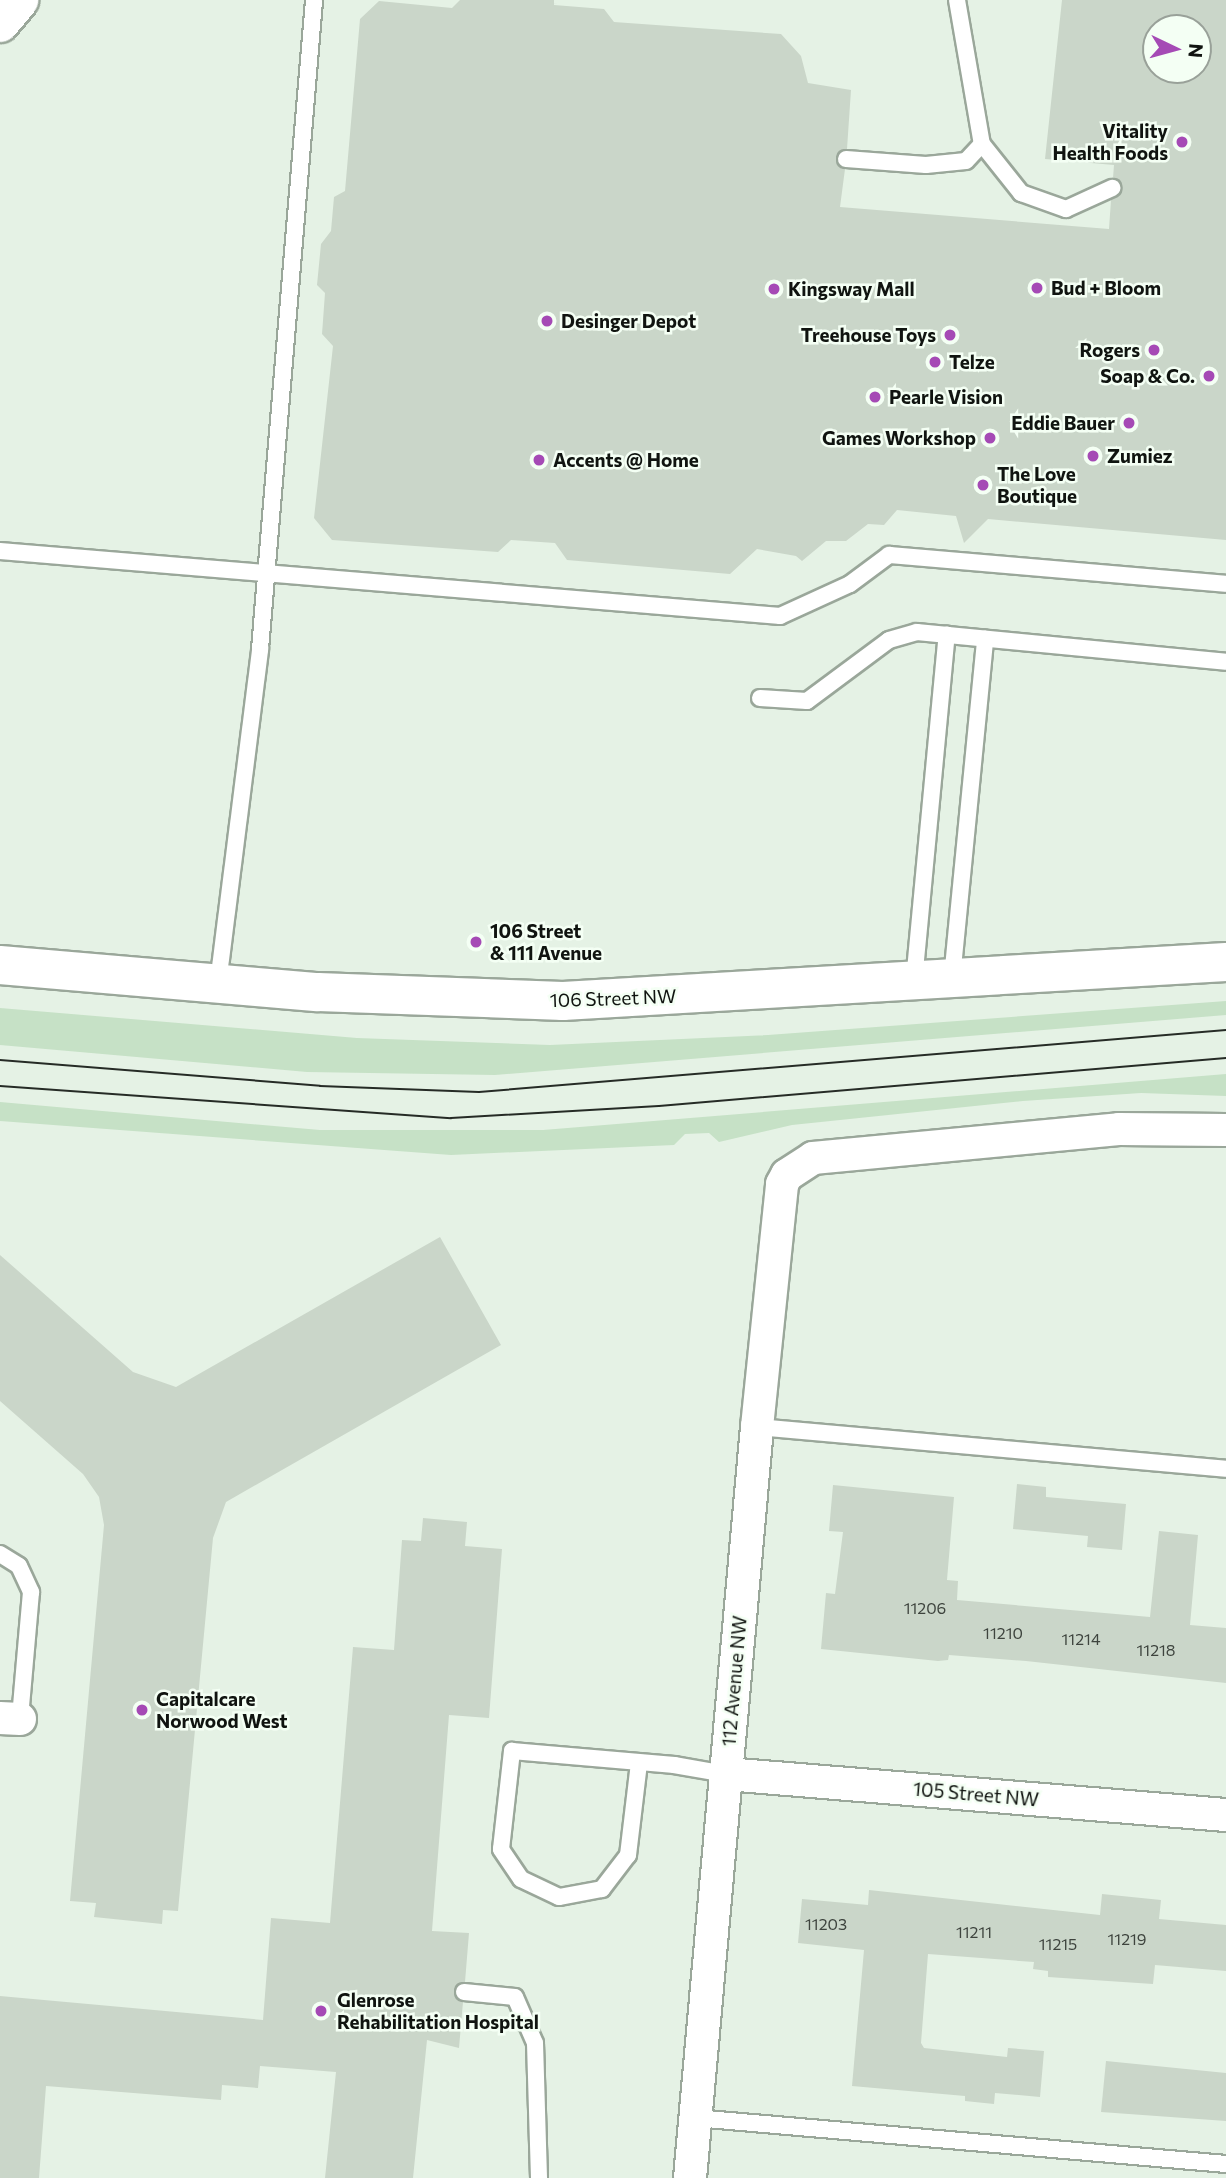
<!DOCTYPE html>
<style>
body{margin:0}
#map{position:relative;width:1226px;height:2178px;overflow:hidden;background:#e5f2e5;font-family:Commissioner,sans-serif}
div>[style]{position:absolute}
.green>*{inset:0;background:#c6e1c6}
.building>*{inset:0;background:#cad6c9}
.roads{filter:drop-shadow(2px 0 #9aa79a) drop-shadow(-2px 0 #9aa79a) drop-shadow(0 2px #9aa79a) drop-shadow(0 -2px #9aa79a)}
.service>*{height:16px;margin:-8px;padding:0 8px;transform-origin:8px;border-radius:8px;background:#fff}
.minor>*{height:32px;margin:-16px;padding:0 16px;transform-origin:16px;border-radius:16px;background:#fff}
.tertiary>*{height:38px;margin:-19px;padding:0 19px;transform-origin:19px;border-radius:19px;background:#fff}
.secondary>*{height:38px;margin:-19px;padding:0 19px;transform-origin:19px;border-radius:19px;background:#fff}
.tram>*{height:2px;margin:-1px;padding:0 1px;transform-origin:1px;border-radius:1px;background:#262b26}
.dots>*{width:19px;height:19px;translate:-50% -50%;box-sizing:border-box;border:4px solid #f4fff4;border-radius:50%}
span{translate:-50% -50%;white-space:nowrap;text-align:center;line-height:1.15;-webkit-text-stroke:5px #f4fff4;paint-order:stroke}
.number-label{font-size:16px;color:#3e443e}
.number-label span{-webkit-text-stroke-width:0}
.poi-label{font-size:19px;color:#101410;font-weight:700}
.right{translate:-100% -50%;text-align:right}
.left{translate:0 -50%;text-align:left}
.street-label{font-size:19px;color:#101410}
.north{position:absolute;left:1142px;top:14px;width:70px;height:70px;box-sizing:border-box;background:#f4fff4;border:2px solid #99a199;border-radius:50%;rotate:95deg;font-size:19px;font-weight:700;line-height:28px;text-align:center;color:#101410}
.north::after{content:'';display:block;margin:auto;width:24px;height:32px;background:#a54ab5;clip-path:polygon(50% 0,100% 100%,50% 72%,0 100%)}
</style>
<div id="map">
<div class="green">
<div style="clip-path:polygon(1226px 1001px,1226px 1015px,495px 1075px,307px 1072px,0 1045px,0 1008px,357px 1038px,550px 1045px,768px 1035px)"></div>
<div style="clip-path:polygon(1226px 1074px,1226px 1096px,1141px 1093px,1023px 1101px,792px 1125px,719px 1142px,709px 1133px,685px 1134px,674px 1145px,451px 1155px,0 1121px,0 1102px,320px 1130px,543px 1130px)"></div>
</div>
<div class="building">
<div style="clip-path:polygon(evenodd,460px 0,554px 0,554px 5px,604px 9px,614px 22px,781px 34px,801px 56px,808px 83px,851px 90px,847px 149px,836px 158px,845px 169px,840px 207px,1109px 229px,1111px 200px,1122px 188px,1113px 178px,1114px 165px,1045px 159px,1062px 0,1226px 0,1226px 540px,988px 519px,964px 543px,956px 516px,897px 510px,884px 525px,868px 524px,846px 541px,826px 541px,802px 561px,796px 556px,757px 549px,730px 574px,567px 560px,555px 543px,511px 540px,498px 552px,332px 540px,314px 518px,333px 346px,322px 334px,325px 293px,317px 285px,321px 244px,331px 231px,334px 197px,345px 191px,360px 19px,379px 1px,452px 8px,460px 0,1156px 28px,1198px 28px,1198px 70px,1156px 70px,1156px 28px)"></div>
<div style="clip-path:polygon(440px 1237px,501px 1345px,226px 1502px,213px 1538px,178px 1911px,163px 1910px,162px 1924px,94px 1917px,96px 1903px,70px 1901px,104px 1525px,99px 1497px,83px 1474px,0 1401px,0 1255px,133px 1372px,176px 1387px)"></div>
<div style="clip-path:polygon(1017px 1484px,1046px 1487px,1046px 1497px,1126px 1504px,1122px 1550px,1087px 1547px,1088px 1536px,1013px 1529px)"></div>
<div style="clip-path:polygon(833px 1485px,954px 1497px,947px 1580px,958px 1581px,957px 1600px,1150px 1617px,1159px 1531px,1198px 1535px,1190px 1625px,1226px 1628px,1226px 1683px,1026px 1661px,949px 1655px,948px 1660px,938px 1661px,821px 1649px,826px 1593px,835px 1594px,843px 1532px,829px 1531px)"></div>
<div style="clip-path:polygon(423px 1518px,467px 1522px,465px 1546px,502px 1549px,489px 1718px,449px 1715px,432px 1931px,469px 1933px,465px 1982px,454px 1992px,463px 2002px,459px 2048px,427px 2040px,413px 2178px,325px 2178px,336px 2072px,260px 2066px,258px 2088px,222px 2085px,221px 2100px,46px 2086px,39px 2178px,0 2178px,0 1996px,263px 2020px,271px 1918px,330px 1923px,353px 1647px,394px 1650px,402px 1540px,421px 1541px)"></div>
<div style="clip-path:polygon(869px 1890px,1100px 1915px,1102px 1894px,1161px 1900px,1159px 1919px,1226px 1925px,1226px 1971px,1155px 1965px,1153px 1984px,1048px 1977px,1048px 1971px,1033px 1969px,1034px 1962px,928px 1954px,921px 2043px,924px 2048px,1007px 2057px,1008px 2048px,1044px 2051px,1040px 2097px,995px 2093px,994px 2104px,965px 2101px,965px 2096px,852px 2086px,864px 1950px,798px 1943px,802px 1899px,868px 1905px)"></div>
<div style="clip-path:polygon(1106px 2061px,1226px 2073px,1226px 2121px,1101px 2112px)"></div>
</div>
<div class="roads">
<div class="service">
<div style="left:957px;top:0;width:146px;rotate:80.2deg"></div>
<div style="left:982px;top:144px;width:63px;rotate:51.5deg"></div>
<div style="left:1021px;top:193px;width:48px;rotate:19.6deg"></div>
<div style="left:1066px;top:209px;width:51px;rotate:-24.5deg"></div>
<div style="left:846px;top:159px;width:80px;rotate:4.3deg"></div>
<div style="left:926px;top:165px;width:40px;rotate:-5.7deg"></div>
<div style="left:966px;top:161px;width:23px;rotate:-47deg"></div>
<div style="left:0;top:551px;width:783px;rotate:4.76deg"></div>
<div style="left:780px;top:616px;width:77px;rotate:-24.6deg"></div>
<div style="left:850px;top:584px;width:49px;rotate:-36.6deg"></div>
<div style="left:889px;top:555px;width:338px;rotate:4.9deg"></div>
<div style="left:760px;top:698px;width:47px;rotate:3.7deg"></div>
<div style="left:807px;top:701px;width:102px;rotate:-36.6deg"></div>
<div style="left:889px;top:640px;width:29px;rotate:-16deg"></div>
<div style="left:917px;top:632px;width:310px;rotate:5.5deg"></div>
<div style="left:952px;top:978px;width:341px;rotate:-84.4deg"></div>
<div style="left:914px;top:981px;width:348px;rotate:-84.6deg"></div>
<div style="left:218px;top:983px;width:337px;rotate:-82.8deg"></div>
<div style="left:260px;top:649px;width:651px;rotate:-85.24deg"></div>
<div style="left:757px;top:1427px;width:471px;rotate:5.1deg"></div>
<div style="left:0;top:1554px;width:22px;rotate:32deg"></div>
<div style="left:19px;top:1566px;width:29px;rotate:65deg"></div>
<div style="left:31px;top:1592px;width:127px;rotate:95deg"></div>
<div style="left:639px;top:1763px;width:93px;rotate:96.8deg"></div>
<div style="left:628px;top:1855px;width:43px;rotate:127.4deg"></div>
<div style="left:602px;top:1889px;width:44px;rotate:169.5deg"></div>
<div style="left:559px;top:1897px;width:42px;rotate:-154.7deg"></div>
<div style="left:521px;top:1879px;width:36px;rotate:-124deg"></div>
<div style="left:501px;top:1849px;width:99px;rotate:-83.6deg"></div>
<div style="left:512px;top:1751px;width:163px;rotate:4.9deg"></div>
<div style="left:674px;top:1765px;width:53px;rotate:9.8deg"></div>
<div style="left:464px;top:1992px;width:51px;rotate:5.6deg"></div>
<div style="left:515px;top:1997px;width:50px;rotate:66.5deg"></div>
<div style="left:535px;top:2043px;width:135px;rotate:88.3deg"></div>
<div style="left:695px;top:2118px;width:533px;rotate:4.95deg"></div>
</div>
<div class="minor">
<div style="left:0;top:1718px;width:20px;rotate:3deg"></div>
<div style="left:726px;top:1774px;width:502px;rotate:4.69deg"></div>
<div style="left:690px;top:2178px;width:754px;rotate:-84.9deg"></div>
<div style="left:757px;top:1427px;width:244px;rotate:-84.1deg"></div>
<div style="left:782px;top:1184px;width:10px;rotate:-61deg"></div>
<div style="left:787px;top:1175px;width:31px;rotate:-33deg"></div>
<div style="left:813px;top:1158px;width:307px;rotate:-5.4deg"></div>
<div style="left:1119px;top:1129px;width:107px;rotate:0.5deg"></div>
</div>
<div class="tertiary">
<div style="left:0;top:965px;width:319px;rotate:4.9deg"></div>
<div style="left:318px;top:992px;width:245px;rotate:2.1deg"></div>
<div style="left:563px;top:1001px;width:664px;rotate:-3.37deg"></div>
</div>
<div class="secondary">
<div style="left:0;top:23px;width:30px;rotate:-50deg"></div>
</div>
</div>
<div class="tram">
<div style="left:0;top:1060px;width:321px;rotate:4.6deg"></div>
<div style="left:320px;top:1086px;width:159px;rotate:2.2deg"></div>
<div style="left:479px;top:1092px;width:750px;rotate:-4.74deg"></div>
<div style="left:0;top:1086px;width:452px;rotate:4.1deg"></div>
<div style="left:451px;top:1118px;width:208px;rotate:-3.3deg"></div>
<div style="left:659px;top:1106px;width:569px;rotate:-4.84deg"></div>
</div>
<div class="dots">
<div style="left:1182px;top:142px;background:#a54ab5"></div>
<div style="left:1037px;top:288px;background:#a54ab5"></div>
<div style="left:774px;top:289px;background:#a54ab5"></div>
<div style="left:547px;top:321px;background:#a54ab5"></div>
<div style="left:950px;top:335px;background:#a54ab5"></div>
<div style="left:1154px;top:350px;background:#a54ab5"></div>
<div style="left:935px;top:362px;background:#a54ab5"></div>
<div style="left:1209px;top:376px;background:#a54ab5"></div>
<div style="left:875px;top:397px;background:#a54ab5"></div>
<div style="left:1129px;top:423px;background:#a54ab5"></div>
<div style="left:990px;top:438px;background:#a54ab5"></div>
<div style="left:1093px;top:456px;background:#a54ab5"></div>
<div style="left:539px;top:460px;background:#a54ab5"></div>
<div style="left:983px;top:485px;background:#a54ab5"></div>
<div style="left:476px;top:942px;background:#a54ab5"></div>
<div style="left:142px;top:1710px;background:#a54ab5"></div>
<div style="left:321px;top:2011px;background:#a54ab5"></div>
</div>
<div class="number-label">
<span style="left:925px;top:1608px">11206</span>
<span style="left:1003px;top:1633px">11210</span>
<span style="left:1081px;top:1639px">11214</span>
<span style="left:1156px;top:1650px">11218</span>
<span style="left:826px;top:1924px">11203</span>
<span style="left:974px;top:1932px">11211</span>
<span style="left:1127px;top:1939px">11219</span>
<span style="left:1058px;top:1944px">11215</span>
</div>
<div class="poi-label">
<span class="right" style="left:1168px;top:142px">Vitality<br>Health Foods</span>
<span class="left" style="left:1051px;top:288px">Bud + Bloom</span>
<span class="left" style="left:788px;top:289px">Kingsway Mall</span>
<span class="left" style="left:561px;top:321px">Desinger Depot</span>
<span class="right" style="left:936px;top:335px">Treehouse Toys</span>
<span class="right" style="left:1140px;top:350px">Rogers</span>
<span class="left" style="left:949px;top:362px">Telze</span>
<span class="right" style="left:1195px;top:376px">Soap &amp; Co.</span>
<span class="left" style="left:889px;top:397px">Pearle Vision</span>
<span class="right" style="left:1115px;top:423px">Eddie Bauer</span>
<span class="right" style="left:976px;top:438px">Games Workshop</span>
<span class="left" style="left:1107px;top:456px">Zumiez</span>
<span class="left" style="left:553px;top:460px">Accents @ Home</span>
<span class="left" style="left:997px;top:485px">The Love<br>Boutique</span>
<span class="left" style="left:490px;top:942px">106 Street<br>&amp; 111 Avenue</span>
<span class="left" style="left:156px;top:1710px">Capitalcare<br>Norwood West</span>
<span class="left" style="left:337px;top:2011px">Glenrose<br>Rehabilitation Hospital</span>
</div>
<div class="street-label">
<span style="left:613px;top:998px;rotate:-2deg">106 Street NW</span>
<span style="left:734px;top:1681px;rotate:-85deg">112 Avenue NW</span>
<span style="left:976px;top:1794px;rotate:5deg">105 Street NW</span>
</div>
<div class="north">N</div>
</div>
